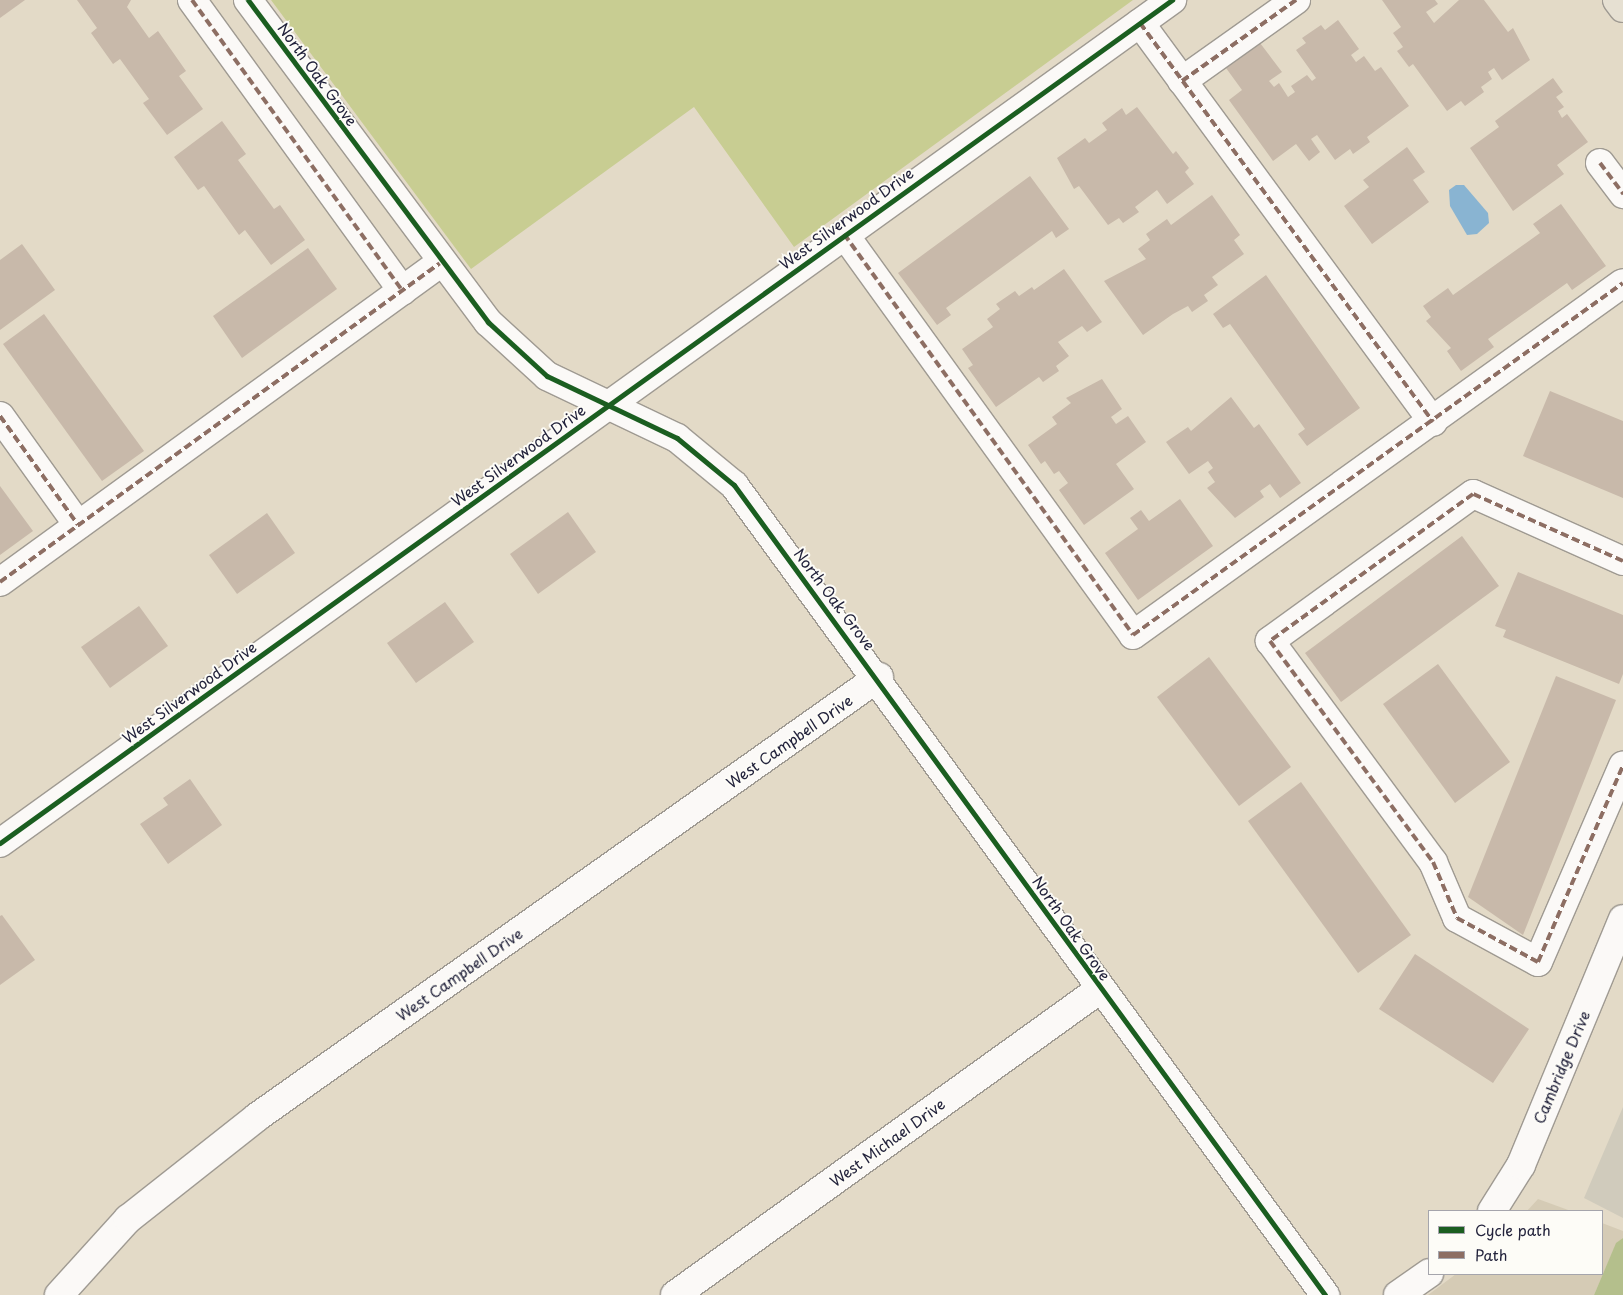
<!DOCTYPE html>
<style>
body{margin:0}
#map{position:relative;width:1623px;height:1295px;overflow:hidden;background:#e3dac7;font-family:"Playpen Sans",sans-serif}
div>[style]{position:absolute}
.built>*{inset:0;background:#d5cbb5}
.industrial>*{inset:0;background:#d0cbbc}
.green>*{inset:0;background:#c8cd92}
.forest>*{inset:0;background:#b4bf8c}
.water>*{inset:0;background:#89b4d2}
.building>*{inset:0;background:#c8b9aa}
.roads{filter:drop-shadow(1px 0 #9f9a92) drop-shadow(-1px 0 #9f9a92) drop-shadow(0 1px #9f9a92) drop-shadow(0 -1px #9f9a92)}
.minor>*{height:28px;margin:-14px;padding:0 14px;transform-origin:14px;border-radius:14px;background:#fbf9f7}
.major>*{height:28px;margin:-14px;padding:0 14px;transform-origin:14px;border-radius:14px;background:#e6e0d2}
.quiet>*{height:4px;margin-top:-2px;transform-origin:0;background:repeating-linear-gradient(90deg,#8d6e63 0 8px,transparent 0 12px)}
.cycleway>*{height:5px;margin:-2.5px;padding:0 2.5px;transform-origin:2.5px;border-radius:2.5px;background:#1b5e20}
span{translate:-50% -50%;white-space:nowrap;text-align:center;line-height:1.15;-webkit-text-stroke:4px #fdfcf7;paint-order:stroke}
.street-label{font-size:15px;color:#22223b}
.legend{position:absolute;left:1428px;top:1210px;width:175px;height:65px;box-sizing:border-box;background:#fdfcf7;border:1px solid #a5a5ac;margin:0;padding:6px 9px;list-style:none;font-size:15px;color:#22223b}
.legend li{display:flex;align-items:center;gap:10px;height:25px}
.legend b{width:25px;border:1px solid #a5a5ac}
</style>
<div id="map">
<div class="built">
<div style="clip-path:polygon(1538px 1199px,1571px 1211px,1527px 1211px)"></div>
<div style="clip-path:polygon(1602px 1223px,1623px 1231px,1623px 1238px,1616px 1244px,1594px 1295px,1428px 1295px,1456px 1274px,1602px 1274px)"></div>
</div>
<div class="industrial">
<div style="clip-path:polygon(1623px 1107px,1623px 1218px,1584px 1198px)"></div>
</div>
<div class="green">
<div style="clip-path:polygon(271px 0,1133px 0,794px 247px,694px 107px,471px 269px)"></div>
</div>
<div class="forest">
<div style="clip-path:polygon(1623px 1238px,1623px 1295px,1594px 1295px,1616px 1243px)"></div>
</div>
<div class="water">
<div style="clip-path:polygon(1456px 185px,1464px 185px,1488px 213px,1489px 223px,1477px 234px,1467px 235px,1450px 206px,1449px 190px)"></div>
</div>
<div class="building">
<div style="clip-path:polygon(0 0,25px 0,0 18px)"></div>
<div style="clip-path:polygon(77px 0,131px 0,127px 7px,149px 38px,158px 31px,186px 71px,179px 76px,203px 109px,167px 135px,143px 103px,149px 99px,120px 59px,113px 64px,91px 33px,97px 28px)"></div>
<div style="clip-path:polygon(1382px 0,1435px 0,1438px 4px,1426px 12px,1434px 23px,1459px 0,1484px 0,1508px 32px,1513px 28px,1530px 60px,1502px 80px,1494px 68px,1488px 72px,1492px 79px,1481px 87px,1484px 92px,1465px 106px,1461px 101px,1447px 111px,1413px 64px,1409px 67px,1397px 51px,1403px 47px,1393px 33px,1401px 27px)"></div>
<div style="clip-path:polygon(1338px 20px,1359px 49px,1351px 55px,1356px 62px,1364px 56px,1375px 71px,1381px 67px,1409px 106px,1367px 137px,1370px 142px,1353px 154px,1350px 149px,1335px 160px,1317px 135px,1311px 139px,1320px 152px,1309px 161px,1296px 144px,1273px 161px,1229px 100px,1242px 90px,1226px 68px,1260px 43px,1282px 72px,1269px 81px,1274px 87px,1279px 83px,1288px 97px,1295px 92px,1291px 86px,1307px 75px,1312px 81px,1316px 78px,1296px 50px,1306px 43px,1302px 38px,1321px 25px,1325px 30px)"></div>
<div style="clip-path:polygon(1553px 78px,1563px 92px,1556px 97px,1564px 107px,1558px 111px,1562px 118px,1567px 114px,1588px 142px,1557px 165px,1564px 174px,1513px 211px,1470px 148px,1499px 127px,1495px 121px)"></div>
<div style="clip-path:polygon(1137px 107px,1173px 154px,1176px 151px,1189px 168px,1185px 172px,1194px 184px,1167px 204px,1157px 190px,1135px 207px,1139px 212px,1123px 223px,1119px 218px,1108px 225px,1079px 186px,1074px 189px,1057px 158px,1085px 138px,1089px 143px,1107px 130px,1102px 123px,1122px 108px,1126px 115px)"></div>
<div style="clip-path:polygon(222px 121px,246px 154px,238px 160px,274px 209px,280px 205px,305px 240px,271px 265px,245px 230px,239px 235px,204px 186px,198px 190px,174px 157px)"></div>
<div style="clip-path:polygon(1407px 147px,1425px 172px,1413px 180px,1429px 202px,1372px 244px,1344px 206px,1369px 187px,1363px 180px)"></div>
<div style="clip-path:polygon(1030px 176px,1069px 229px,1056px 238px,1052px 231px,946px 308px,951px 315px,937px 325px,898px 273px)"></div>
<div style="clip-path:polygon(1212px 195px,1240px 235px,1234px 240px,1244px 254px,1212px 277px,1218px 285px,1204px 295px,1208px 301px,1192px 312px,1188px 306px,1173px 314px,1143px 335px,1104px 281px,1146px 259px,1138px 249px,1150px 240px,1146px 234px,1167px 219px,1171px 225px)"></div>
<div style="clip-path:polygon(1561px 204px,1606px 266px,1572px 290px,1567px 283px,1488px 339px,1494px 347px,1461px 371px,1447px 351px,1451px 348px,1426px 321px,1431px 317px,1423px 306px,1448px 288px,1453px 295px,1540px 233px,1533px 224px)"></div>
<div style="clip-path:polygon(22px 244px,55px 290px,0 330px,0 260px)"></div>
<div style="clip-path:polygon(308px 248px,337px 289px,242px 358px,213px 316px)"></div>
<div style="clip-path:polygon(1064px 269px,1102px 322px,1087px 332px,1082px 326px,1058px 342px,1069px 356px,1056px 366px,1059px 371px,1043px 382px,1039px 377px,996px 407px,968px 368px,973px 365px,962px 349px,993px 327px,987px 319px,1000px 309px,996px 304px,1015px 291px,1019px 296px,1032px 287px,1034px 290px)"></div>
<div style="clip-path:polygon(1266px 275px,1360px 408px,1307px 446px,1298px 434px,1305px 429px,1230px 324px,1223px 328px,1213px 314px)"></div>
<div style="clip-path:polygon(44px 314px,144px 451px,102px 481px,3px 344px)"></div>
<div style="clip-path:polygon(1102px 379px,1122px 409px,1111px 417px,1116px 424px,1128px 416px,1146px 442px,1116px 464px,1134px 489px,1084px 525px,1059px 490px,1068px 483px,1059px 471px,1054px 474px,1045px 461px,1041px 464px,1028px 445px,1057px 424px,1052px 417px,1071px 403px,1066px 398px)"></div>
<div style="clip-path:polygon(1550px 391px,1623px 421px,1623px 498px,1523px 456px)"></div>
<div style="clip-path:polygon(1231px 397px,1254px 428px,1259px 424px,1301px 483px,1280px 498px,1270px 484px,1260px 491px,1264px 497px,1235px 518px,1207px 488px,1215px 482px,1208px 472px,1213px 468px,1208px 461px,1189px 474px,1166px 442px,1188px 427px,1191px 431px)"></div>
<div style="clip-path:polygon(0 486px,33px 531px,0 555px)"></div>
<div style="clip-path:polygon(1180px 499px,1213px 546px,1138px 600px,1105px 553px,1138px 529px,1130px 518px,1141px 510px,1149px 521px)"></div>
<div style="clip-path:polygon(568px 512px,596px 552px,538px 594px,510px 554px)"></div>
<div style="clip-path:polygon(267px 513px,295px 553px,237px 594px,209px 555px)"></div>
<div style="clip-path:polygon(1462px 536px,1499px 586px,1341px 702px,1305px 653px)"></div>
<div style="clip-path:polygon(1518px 572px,1623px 615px,1623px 674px,1619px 684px,1503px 637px,1506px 630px,1495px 626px)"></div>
<div style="clip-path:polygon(445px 602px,474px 642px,416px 683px,387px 643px)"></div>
<div style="clip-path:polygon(139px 606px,168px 646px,110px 688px,81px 647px)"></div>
<div style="clip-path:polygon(1209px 657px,1291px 767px,1239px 806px,1157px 697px)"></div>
<div style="clip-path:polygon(1438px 664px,1510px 762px,1455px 803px,1383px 704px)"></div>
<div style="clip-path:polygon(1556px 676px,1616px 700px,1523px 935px,1468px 897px)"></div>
<div style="clip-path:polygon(190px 779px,222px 825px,168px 864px,140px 824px,168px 805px,163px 798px)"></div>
<div style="clip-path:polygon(1301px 782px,1411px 935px,1358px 973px,1248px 821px)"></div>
<div style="clip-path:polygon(2px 915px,35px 960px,0 985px,0 916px)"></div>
<div style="clip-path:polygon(1415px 954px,1529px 1029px,1493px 1083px,1379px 1009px)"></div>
</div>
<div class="roads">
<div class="minor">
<div style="left:192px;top:0;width:359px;rotate:54.1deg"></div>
<div style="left:248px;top:0;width:402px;rotate:53.3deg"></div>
<div style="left:488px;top:322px;width:80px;rotate:42.5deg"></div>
<div style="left:547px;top:376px;width:144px;rotate:25.5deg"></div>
<div style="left:677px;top:438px;width:74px;rotate:39.5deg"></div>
<div style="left:734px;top:485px;width:1003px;rotate:53.88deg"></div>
<div style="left:1140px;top:23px;width:495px;rotate:53.7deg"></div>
<div style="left:1182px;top:81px;width:140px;rotate:-35.4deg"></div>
<div style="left:1600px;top:163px;width:39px;rotate:53deg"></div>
<div style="left:844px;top:234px;width:494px;rotate:54.2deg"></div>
<div style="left:1133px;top:635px;width:603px;rotate:-35.69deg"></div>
<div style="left:0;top:416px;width:134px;rotate:54.4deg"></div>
<div style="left:1623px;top:561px;width:164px;rotate:-155.9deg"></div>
<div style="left:1473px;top:494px;width:251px;rotate:144.1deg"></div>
<div style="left:1270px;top:641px;width:275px;rotate:53.6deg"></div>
<div style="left:1433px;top:862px;width:61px;rotate:66.8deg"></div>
<div style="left:1457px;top:918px;width:92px;rotate:28.5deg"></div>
<div style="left:1538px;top:962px;width:214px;rotate:-66.6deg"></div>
<div style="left:0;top:582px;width:543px;rotate:-35.94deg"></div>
<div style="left:0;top:843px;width:1444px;rotate:-35.73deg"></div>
<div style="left:1492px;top:1211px;width:54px;rotate:-57.8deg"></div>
<div style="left:1521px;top:1165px;width:266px;rotate:-67.5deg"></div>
<div style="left:59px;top:1295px;width:103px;rotate:-47.8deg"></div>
<div style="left:128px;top:1219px;width:164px;rotate:-38.3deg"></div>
<div style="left:257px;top:1117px;width:762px;rotate:-35.28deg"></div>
<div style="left:675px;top:1295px;width:524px;rotate:-35.75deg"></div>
<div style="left:1398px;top:1295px;width:38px;rotate:-35deg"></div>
</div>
<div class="major">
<div style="left:1617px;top:0;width:10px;rotate:53deg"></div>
</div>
</div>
<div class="quiet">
<div style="left:192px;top:0;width:359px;rotate:54.1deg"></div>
<div style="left:1140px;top:23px;width:495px;rotate:53.7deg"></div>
<div style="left:1182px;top:81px;width:140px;rotate:-35.4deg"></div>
<div style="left:1600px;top:163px;width:39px;rotate:53deg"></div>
<div style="left:844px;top:234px;width:494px;rotate:54.2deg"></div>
<div style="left:1133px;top:635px;width:603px;rotate:-35.69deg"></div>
<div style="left:0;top:416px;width:134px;rotate:54.4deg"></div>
<div style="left:1623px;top:561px;width:164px;rotate:-155.9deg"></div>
<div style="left:1473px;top:494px;width:251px;rotate:144.1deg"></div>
<div style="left:1270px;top:641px;width:275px;rotate:53.6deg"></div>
<div style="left:1433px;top:862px;width:61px;rotate:66.8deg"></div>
<div style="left:1457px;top:918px;width:92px;rotate:28.5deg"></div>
<div style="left:1538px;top:962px;width:214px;rotate:-66.6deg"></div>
<div style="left:0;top:582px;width:543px;rotate:-35.94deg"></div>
</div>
<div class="cycleway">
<div style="left:248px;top:0;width:402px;rotate:53.3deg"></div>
<div style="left:488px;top:322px;width:80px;rotate:42.5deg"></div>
<div style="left:547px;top:376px;width:144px;rotate:25.5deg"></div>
<div style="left:677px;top:438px;width:74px;rotate:39.5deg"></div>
<div style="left:734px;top:485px;width:1003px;rotate:53.88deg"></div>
<div style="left:0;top:843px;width:1444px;rotate:-35.73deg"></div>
</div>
<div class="street-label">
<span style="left:318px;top:74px;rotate:54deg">North Oak Grove</span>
<span style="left:846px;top:218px;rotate:-36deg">West Silverwood Drive</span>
<span style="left:518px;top:455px;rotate:-36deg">West Silverwood Drive</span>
<span style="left:835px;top:599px;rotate:53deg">North Oak Grove</span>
<span style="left:189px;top:692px;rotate:-36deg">West Silverwood Drive</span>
<span style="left:789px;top:741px;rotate:-35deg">West Campbell Drive</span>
<span style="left:1072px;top:928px;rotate:55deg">North Oak Grove</span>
<span style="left:459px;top:974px;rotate:-35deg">West Campbell Drive</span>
<span style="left:1561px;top:1067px;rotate:-67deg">Cambridge Drive</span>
<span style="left:887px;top:1142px;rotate:-36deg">West Michael Drive</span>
</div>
<ul class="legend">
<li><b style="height:6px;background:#1b5e20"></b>Cycle path</li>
<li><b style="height:6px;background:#8d6e63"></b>Path</li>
</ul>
</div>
